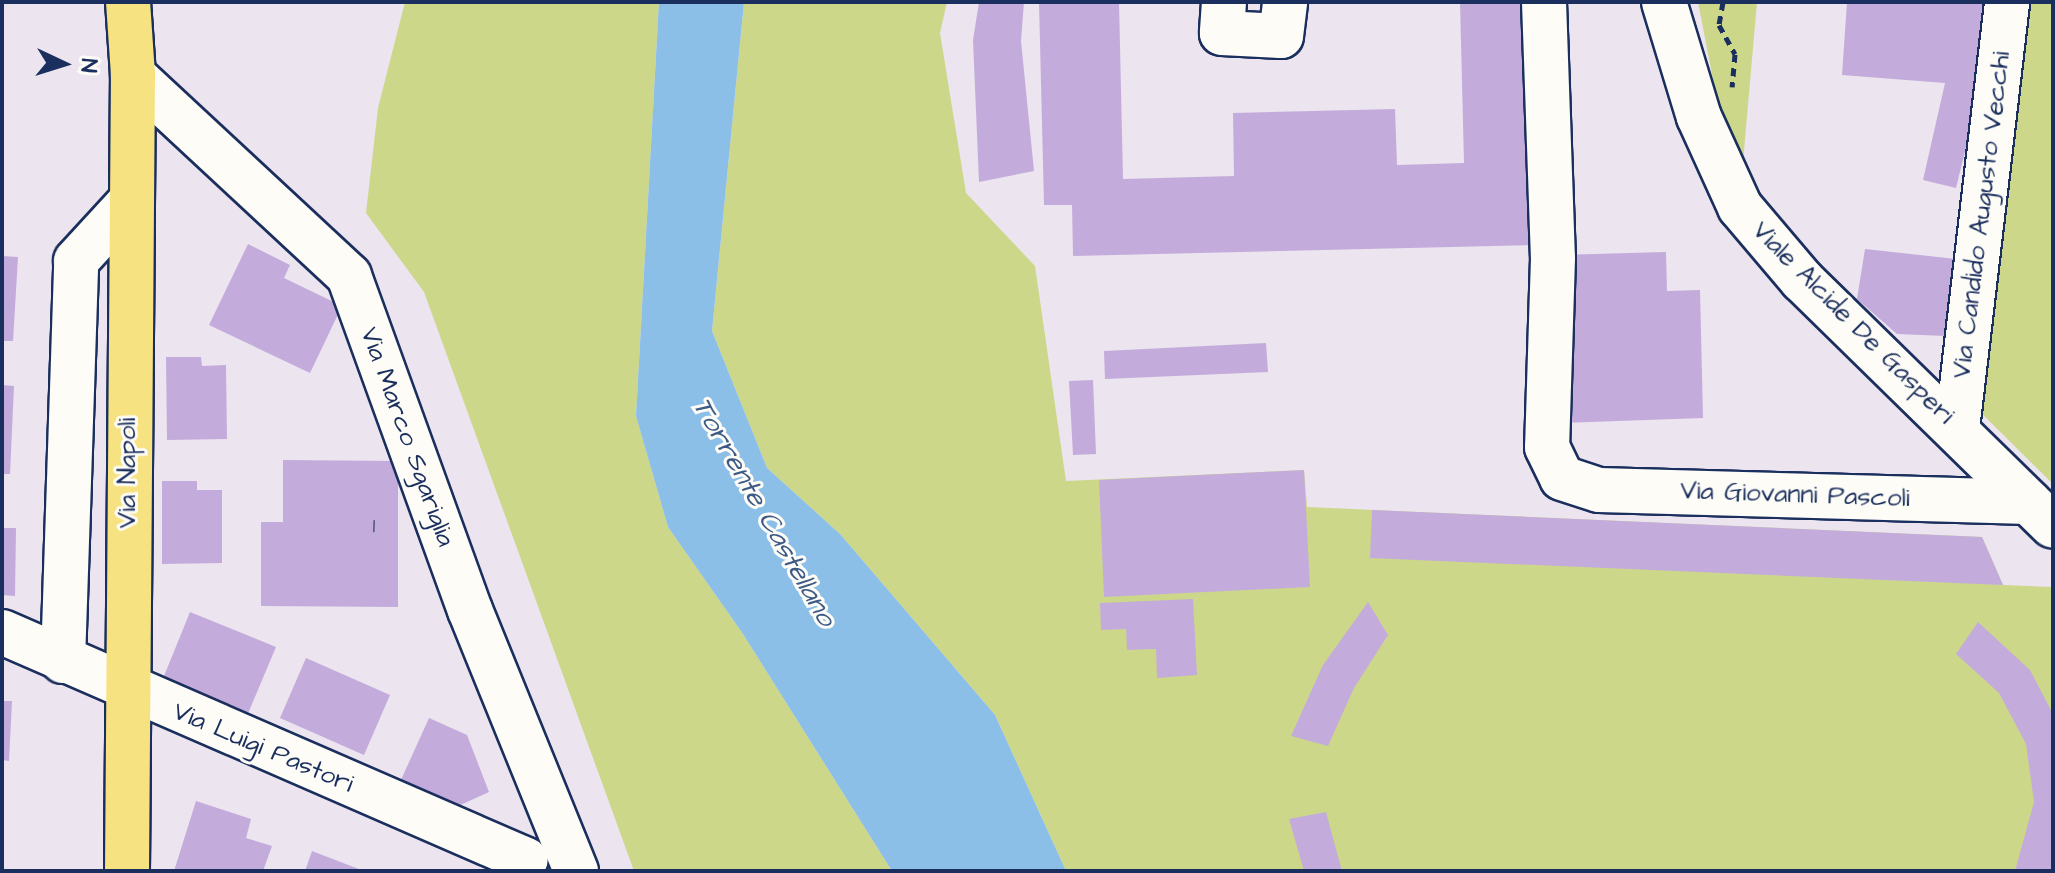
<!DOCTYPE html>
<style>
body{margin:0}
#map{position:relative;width:2055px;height:873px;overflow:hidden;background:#ece4ef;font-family:"Architects Daughter",sans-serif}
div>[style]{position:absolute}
.green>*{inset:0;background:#ccd78a}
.water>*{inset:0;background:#8bbfe8}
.building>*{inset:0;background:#c3acdb}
.path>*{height:5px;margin-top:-2.5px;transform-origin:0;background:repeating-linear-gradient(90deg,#1b2f5e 0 8px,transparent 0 14px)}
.roads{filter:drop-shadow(2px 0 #1b2f5e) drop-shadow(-2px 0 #1b2f5e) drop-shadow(0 2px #1b2f5e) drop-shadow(0 -2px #1b2f5e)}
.minor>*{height:44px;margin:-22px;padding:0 22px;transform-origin:22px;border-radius:22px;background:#fdfcf7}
.major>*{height:44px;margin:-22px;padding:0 22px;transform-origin:22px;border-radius:22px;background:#f6e281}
span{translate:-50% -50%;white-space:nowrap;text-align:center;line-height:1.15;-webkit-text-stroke:6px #fdfcf7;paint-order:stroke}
.number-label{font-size:22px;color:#454e7d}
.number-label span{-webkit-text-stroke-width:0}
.street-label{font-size:26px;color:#1b2f5e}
.water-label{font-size:28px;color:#3d5a87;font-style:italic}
.frame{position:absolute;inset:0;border:4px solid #1b2f5e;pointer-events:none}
.north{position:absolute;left:24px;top:24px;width:80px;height:80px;-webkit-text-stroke:6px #fdfcf7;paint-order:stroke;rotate:94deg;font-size:22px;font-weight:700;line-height:32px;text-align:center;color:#1b2f5e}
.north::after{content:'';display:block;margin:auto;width:28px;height:36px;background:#1b2f5e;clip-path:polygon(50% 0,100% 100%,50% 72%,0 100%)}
</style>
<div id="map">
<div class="green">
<div style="clip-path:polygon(405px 2px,659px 2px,636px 416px,668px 527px,743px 634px,892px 871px,634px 871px,424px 292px,366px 213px,378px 108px)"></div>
<div style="clip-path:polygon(744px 2px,947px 2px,940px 33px,966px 193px,1035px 266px,1066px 481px,1304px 470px,1307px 507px,1982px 537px,2003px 585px,2053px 587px,2053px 871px,1066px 871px,995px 715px,840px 534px,767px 468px,712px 331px)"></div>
<div style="clip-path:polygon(1698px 2px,1757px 2px,1743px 162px,1718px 105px)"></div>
<div style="clip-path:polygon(2024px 2px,2053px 2px,2053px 484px,1977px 409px)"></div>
</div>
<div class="water">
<div style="clip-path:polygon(659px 2px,744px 2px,712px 331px,767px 468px,840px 534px,995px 715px,1066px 871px,892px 871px,743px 634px,668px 527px,636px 416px)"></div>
</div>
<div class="building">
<div style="clip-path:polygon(979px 2px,1024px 2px,1021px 41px,1034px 171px,979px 182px,973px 40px)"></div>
<div style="clip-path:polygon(1039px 2px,1119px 2px,1123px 179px,1234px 176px,1233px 113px,1395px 109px,1397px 165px,1464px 163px,1460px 2px,1528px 2px,1534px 245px,1073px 256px,1072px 205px,1044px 205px)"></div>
<div style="clip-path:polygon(1847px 2px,1987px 2px,1981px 86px,1956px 188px,1923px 180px,1945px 83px,1842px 75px)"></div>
<div style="clip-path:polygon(248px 244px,290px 265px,284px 278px,342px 306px,310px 373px,209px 325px)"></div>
<div style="clip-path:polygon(1865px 249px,1956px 259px,1946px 336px,1897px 334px,1857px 299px)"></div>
<div style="clip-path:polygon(1666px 252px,1667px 291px,1700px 290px,1703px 418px,1562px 423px,1558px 255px)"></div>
<div style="clip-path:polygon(2px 256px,18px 257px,13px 341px,2px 341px)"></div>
<div style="clip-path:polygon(1266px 343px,1268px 372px,1105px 379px,1104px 351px)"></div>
<div style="clip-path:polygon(166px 357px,201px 357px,202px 366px,226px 365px,227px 439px,167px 440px)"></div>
<div style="clip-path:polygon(1093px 380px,1096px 454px,1073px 455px,1069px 381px)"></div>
<div style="clip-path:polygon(2px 385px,14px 386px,10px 474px,2px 474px)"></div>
<div style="clip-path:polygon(283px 460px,398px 461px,398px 607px,261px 606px,261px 522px,283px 522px)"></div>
<div style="clip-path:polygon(1304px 470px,1310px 587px,1104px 597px,1099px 480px)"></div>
<div style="clip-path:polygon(162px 481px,197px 481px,197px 490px,222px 490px,222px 563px,162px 564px)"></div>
<div style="clip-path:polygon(1372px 510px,1982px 537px,2003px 585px,1370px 558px)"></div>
<div style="clip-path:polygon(2px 528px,16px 528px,15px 596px,2px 595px)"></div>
<div style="clip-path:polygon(1193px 599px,1197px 675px,1157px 678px,1156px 649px,1127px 650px,1126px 629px,1101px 630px,1100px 603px)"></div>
<div style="clip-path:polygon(1368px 602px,1388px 635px,1354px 688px,1328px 746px,1291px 736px,1323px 665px)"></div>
<div style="clip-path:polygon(190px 612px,276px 647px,247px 716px,162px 681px)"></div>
<div style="clip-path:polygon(1978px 622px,2030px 670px,2053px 714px,2053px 871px,2015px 871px,2034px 802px,2026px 744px,1999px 693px,1956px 654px)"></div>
<div style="clip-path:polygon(306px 658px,390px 695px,364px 755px,280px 718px)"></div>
<div style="clip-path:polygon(2px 701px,12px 701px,9px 761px,2px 760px)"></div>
<div style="clip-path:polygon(429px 718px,467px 735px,489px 792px,456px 807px,400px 782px)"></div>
<div style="clip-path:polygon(196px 801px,251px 819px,246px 838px,272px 846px,263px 871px,174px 871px)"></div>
<div style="clip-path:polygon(1326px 812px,1342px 871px,1304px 871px,1289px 819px)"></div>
<div style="clip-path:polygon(312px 851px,364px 871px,305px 871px)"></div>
</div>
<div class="path">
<div style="left:1723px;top:2px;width:23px;rotate:100deg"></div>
<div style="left:1719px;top:25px;width:33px;rotate:61deg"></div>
<div style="left:1735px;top:54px;width:33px;rotate:95deg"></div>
</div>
<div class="roads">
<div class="minor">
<div style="left:1224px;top:2px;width:31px;rotate:94deg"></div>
<div style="left:1222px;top:33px;width:59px;rotate:2.9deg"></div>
<div style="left:1281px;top:36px;width:34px;rotate:-83deg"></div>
<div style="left:1544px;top:2px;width:256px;rotate:88deg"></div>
<div style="left:1553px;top:258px;width:189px;rotate:91.8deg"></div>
<div style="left:1547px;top:447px;width:34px;rotate:64deg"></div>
<div style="left:1562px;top:478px;width:39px;rotate:18deg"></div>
<div style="left:1599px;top:490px;width:430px;rotate:1.6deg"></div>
<div style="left:1664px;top:2px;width:120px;rotate:73.1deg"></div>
<div style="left:1699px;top:117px;width:99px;rotate:65.5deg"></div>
<div style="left:1740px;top:207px;width:96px;rotate:49.7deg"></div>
<div style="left:1802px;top:280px;width:351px;rotate:44.4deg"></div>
<div style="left:133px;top:75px;width:295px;rotate:42.9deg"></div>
<div style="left:349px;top:276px;width:355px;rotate:70.1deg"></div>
<div style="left:470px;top:610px;width:282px;rotate:67.9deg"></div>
<div style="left:1957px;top:429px;width:430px;rotate:-83.3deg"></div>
<div style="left:2px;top:632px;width:571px;rotate:23.51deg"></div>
<div style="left:63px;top:661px;width:400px;rotate:-88.1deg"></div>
<div style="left:76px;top:261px;width:81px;rotate:-47.5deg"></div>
</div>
<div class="major">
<div style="left:127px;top:871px;width:796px;rotate:-89.57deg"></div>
<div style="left:133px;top:75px;width:73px;rotate:-93.9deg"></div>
</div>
</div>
<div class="number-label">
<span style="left:374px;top:526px">1</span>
</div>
<div class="street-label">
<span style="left:1982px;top:215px;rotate:-83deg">Via Candido Augusto Vecchi</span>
<span style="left:1853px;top:323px;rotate:45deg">Viale Alcide De Gasperi</span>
<span style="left:407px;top:437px;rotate:70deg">Via Marco Sgariglia</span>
<span style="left:128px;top:473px;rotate:-90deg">Via Napoli</span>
<span style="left:1795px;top:495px;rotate:2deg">Via Giovanni Pascoli</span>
<span style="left:263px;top:748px;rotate:23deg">Via Luigi Pastori</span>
</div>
<div class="water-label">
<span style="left:764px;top:512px;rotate:60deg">Torrente Castellano</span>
</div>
<div class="frame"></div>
<div class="north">N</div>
</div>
